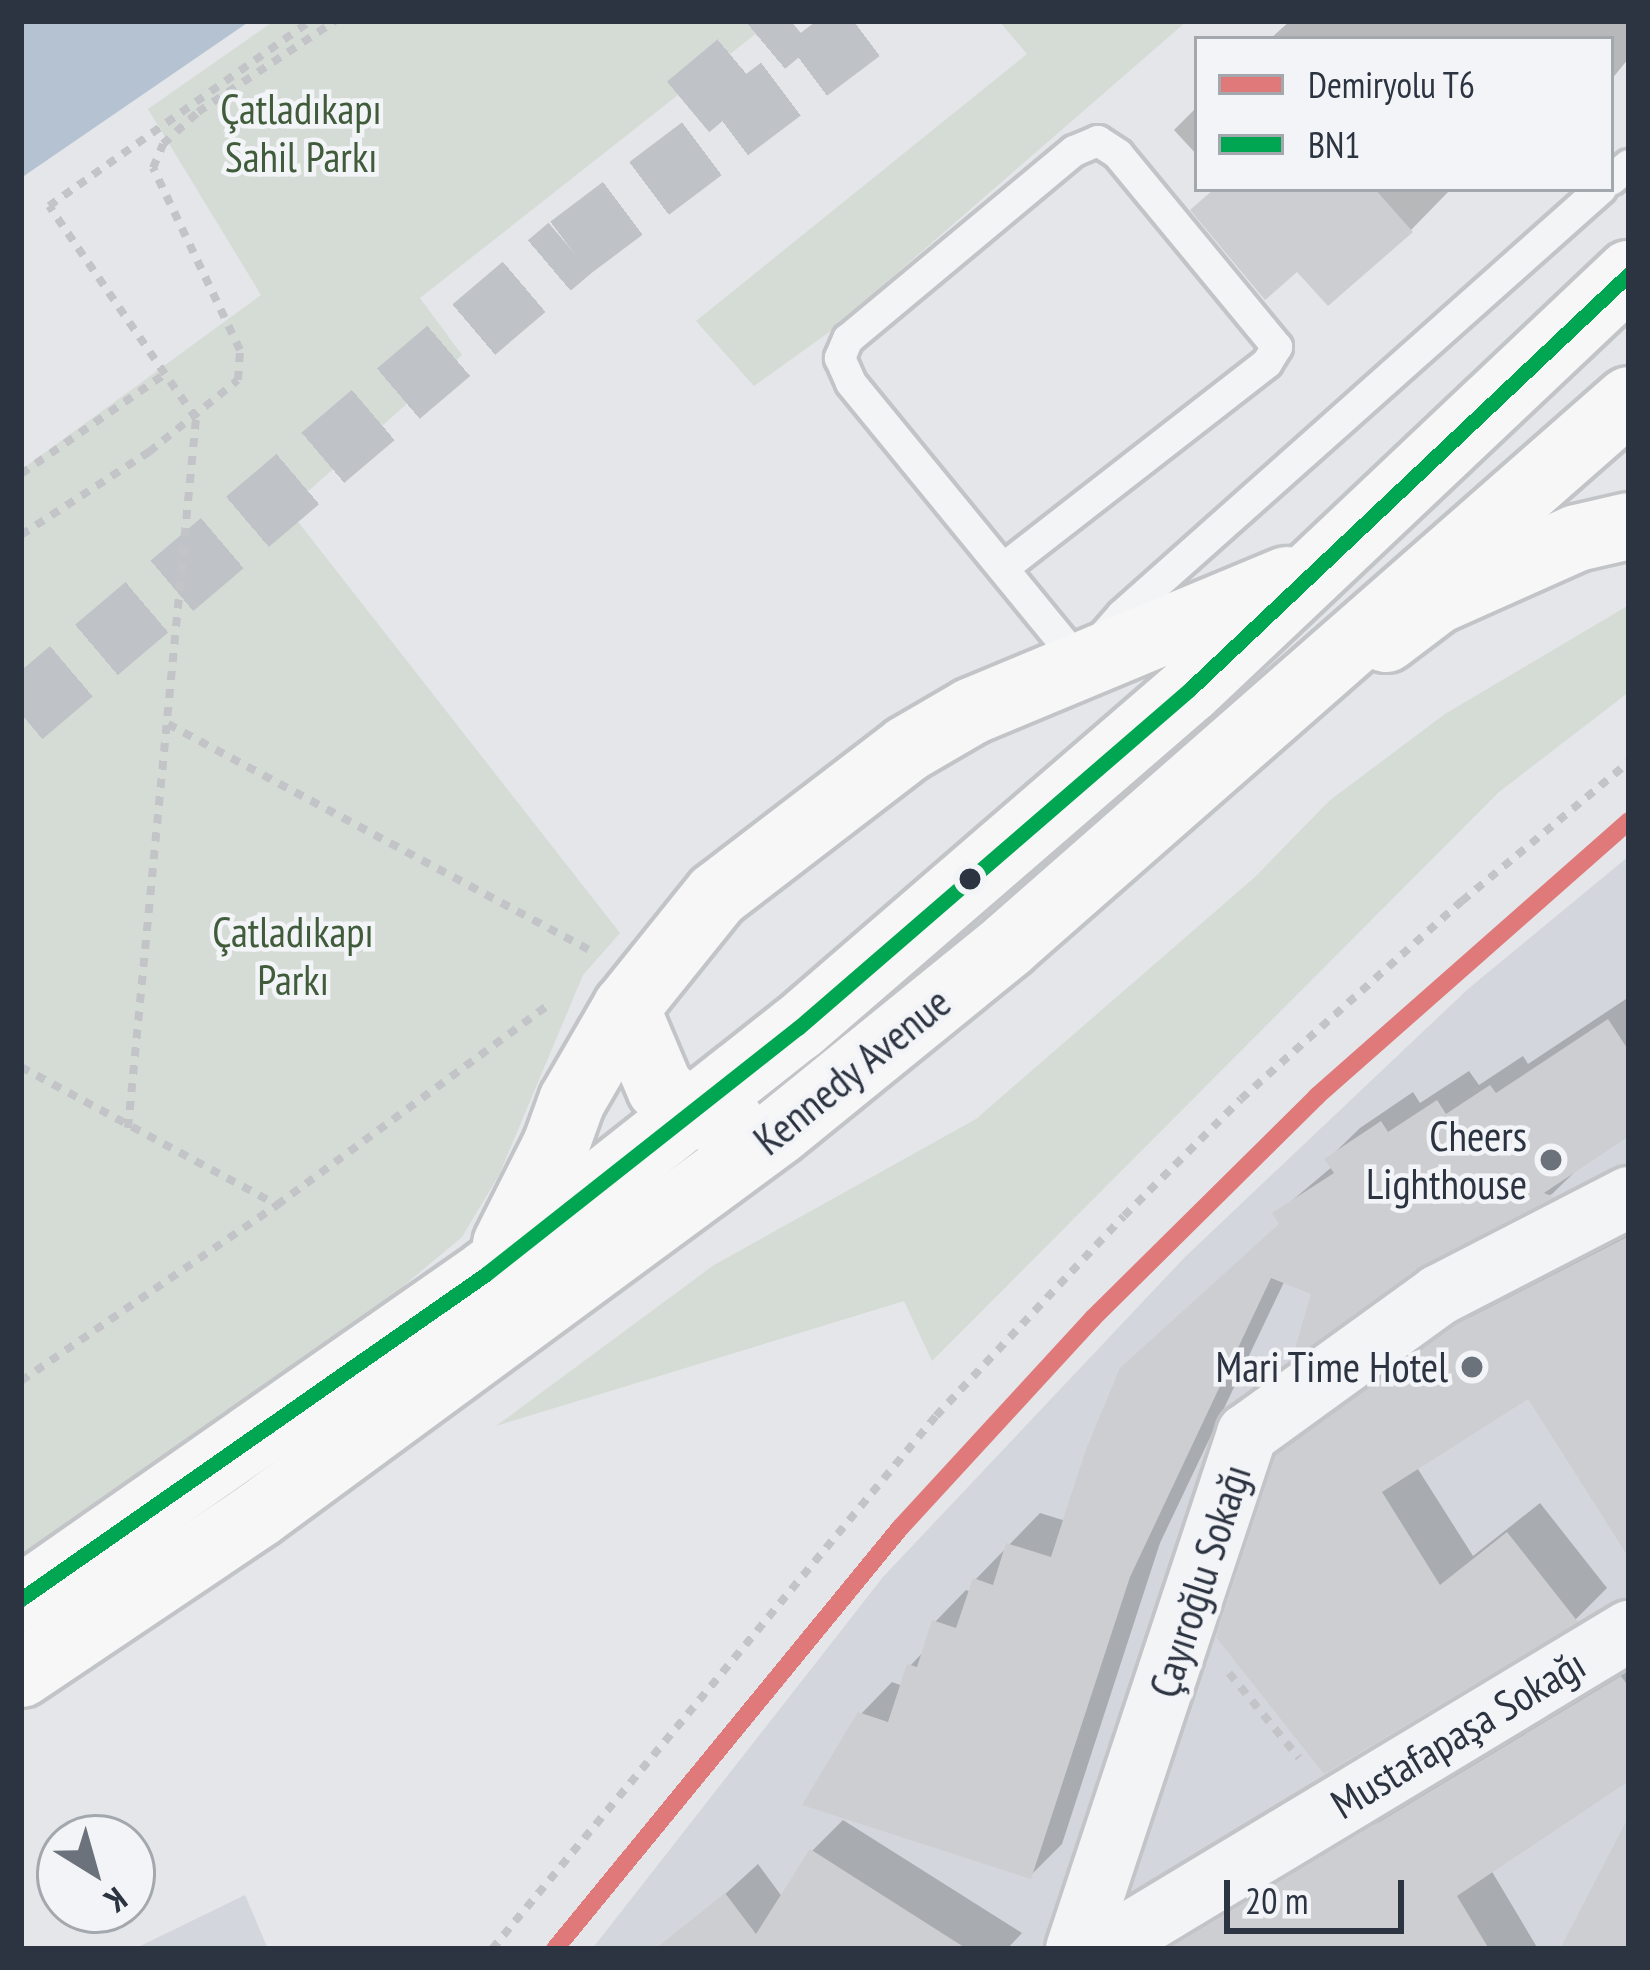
<!DOCTYPE html>
<meta charset="utf-8">
<style>
body{margin:0}
#map{position:relative;width:1650px;height:1970px;overflow:hidden;background:#e4e6e9;font-family:"PT Sans Narrow",sans-serif}
div>[style]{position:absolute}
.built>*{inset:0;background:#d3d6dc}
.green>*{inset:0;background:#d5dcd5}
.water>*{inset:0;background:#b4c2d2}
.shadow>*{inset:0;background:#0003}
.building>*{inset:0;background:#ccced1}
.highway-tunnel>*{height:66px;margin-top:-33px;transform-origin:0;background:repeating-linear-gradient(90deg,#bfc2c7 0 66px,transparent 0 99px)}
.path>*{height:8px;margin-top:-4px;transform-origin:0;background:repeating-linear-gradient(90deg,#c3c4c8 0 9px,transparent 0 18px)}
.roads{filter:drop-shadow(3px 0 #c2c4c7) drop-shadow(-3px 0 #c2c4c7) drop-shadow(0 3px #c2c4c7) drop-shadow(0 -3px #c2c4c7)}
.lane>*{height:30px;margin:-15px;padding:0 15px;transform-origin:15px;border-radius:15px;background:#f3f4f5}
.street>*{height:60px;margin:-30px;padding:0 30px;transform-origin:30px;border-radius:30px;background:#f3f4f5}
.secondary>*{height:66px;margin:-33px;padding:0 33px;transform-origin:33px;border-radius:33px;background:#f7f7f7}
.primary>*{height:66px;margin:-33px;padding:0 33px;transform-origin:33px;border-radius:33px;background:#f7f7f7}
.bus-1>*{height:15px;margin:-7.5px;padding:0 7.5px;transform-origin:7.5px;border-radius:7.5px;background:#00a651}
.rail-1>*{height:18px;margin:-9px;padding:0 9px;transform-origin:9px;border-radius:9px;background:#df797a}
.dots>*{width:33px;height:33px;translate:-50% -50%;box-sizing:border-box;border:6px solid #f2f4f7;border-radius:50%}
span{translate:-50% -50%;white-space:nowrap;text-align:center;line-height:1.15;-webkit-text-stroke:9px #f2f4f7;paint-order:stroke}
.park-label{font-size:42px;color:#405c3a}
.street-label{font-size:42px;color:#2c3341}
.poi-label{font-size:42px;color:#2c3341}
.right{translate:-100% -50%;text-align:right}
.frame{position:absolute;inset:0;border:24px solid #2c3341;pointer-events:none}
.legend{position:absolute;left:1194px;top:36px;width:420px;height:156px;box-sizing:border-box;background:#f2f4f7;border:3px solid #a3a7ae;margin:0;padding:15px 21px;list-style:none;font-size:36px;color:#2c3341}
.legend li{display:flex;align-items:center;gap:24px;height:60px}
.legend b{width:60px;border:3px solid #a3a7ae}
.north{position:absolute;left:36px;top:1814px;width:120px;height:120px;box-sizing:border-box;background:#f2f4f7;border:3px solid #a3a7ae;border-radius:50%;rotate:143deg;font-size:33px;font-weight:700;line-height:48px;text-align:center;color:#2c3341}
.north::after{content:'';display:block;margin:auto;width:42px;height:54px;background:#6c727c;clip-path:polygon(50% 0,100% 100%,50% 72%,0 100%)}
.scale{position:absolute;left:1224px;top:1880px;width:180px;height:54px;box-sizing:border-box;border:6px solid #2c3341;border-top:0;padding-left:15px;font-size:36px;line-height:42px;white-space:nowrap;color:#2c3341;-webkit-text-stroke:9px #f2f4f7;paint-order:stroke}
</style>
<div id="map">
<div class="built">
<div style="clip-path:polygon(1629px 856px,1629px 1949px,592px 1949px,883px 1577px,1185px 1257px,1468px 989px)"></div>
<div style="clip-path:polygon(245px 1895px,268px 1949px,134px 1949px)"></div>
</div>
<div class="green">
<div style="clip-path:polygon(274px 21px,772px 21px,420px 298px,462px 355px,288px 509px,620px 933px,583px 975px,499px 1175px,462px 1237px,328px 1349px,21px 1562px,21px 470px,261px 295px,148px 109px)"></div>
<div style="clip-path:polygon(999px 21px,1187px 21px,828px 333px,754px 386px,696px 321px,1027px 54px)"></div>
<div style="clip-path:polygon(1629px 605px,1629px 692px,1499px 792px,932px 1361px,904px 1301px,496px 1426px,714px 1265px,976px 1119px,1255px 877px,1329px 801px,1445px 714px)"></div>
</div>
<div class="water">
<div style="clip-path:polygon(21px 21px,250px 21px,21px 178px)"></div>
</div>
<div class="shadow">
<div style="clip-path:polygon(1290px 21px,1629px 21px,1629px 58px,1611px 80px,1611px 39px,1270px 39px)"></div>
<div style="clip-path:polygon(1197px 107px,1197px 155px,1174px 130px)"></div>
<div style="clip-path:polygon(1215px 189px,1451px 189px,1411px 230px)"></div>
<div style="clip-path:polygon(1629px 997px,1629px 1133px,1584px 1163px,1552px 1194px,1417px 1264px,1315px 1292px,1285px 1280px,1160px 1543px,1062px 1844px,1030px 1876px,861px 1714px,892px 1682px,903px 1686px,910px 1666px,926px 1649px,935px 1622px,966px 1590px,971px 1592px,975px 1580px,1040px 1513px,1066px 1521px,1282px 1223px,1276px 1214px,1333px 1166px,1328px 1159px,1360px 1128px,1413px 1092px,1420px 1103px,1469px 1071px,1479px 1085px,1523px 1056px,1528px 1064px)"></div>
<div style="clip-path:polygon(1629px 1223px,1629px 1552px,1529px 1395px,1416px 1466px,1473px 1556px,1540px 1503px,1607px 1588px,1576px 1619px,1325px 1771px,1279px 1457px,1302px 1433px,1302px 1440px,1471px 1318px,1468px 1313px,1305px 1431px,1492px 1294px)"></div>
<div style="clip-path:polygon(1629px 1662px,1629px 1777px,1491px 1870px,1538px 1949px,1317px 1949px,1371px 1829px,1402px 1798px)"></div>
<div style="clip-path:polygon(843px 1820px,1022px 1933px,1007px 1949px,678px 1949px,699px 1918px,758px 1864px,783px 1898px,812px 1851px)"></div>
</div>
<div class="building">
<div style="clip-path:polygon(1214px 189px,1375px 189px,1413px 232px,1328px 306px,1297px 272px,1265px 300px,1190px 210px)"></div>
<div style="clip-path:polygon(1608px 1019px,1629px 1051px,1629px 1136px,1544px 1193px,1554px 1197px,1419px 1267px,1292px 1359px,1311px 1294px,1271px 1278px,1130px 1577px,1031px 1879px,802px 1805px,858px 1712px,888px 1722px,907px 1664px,917px 1667px,932px 1620px,956px 1628px,973px 1578px,993px 1585px,1006px 1543px,1051px 1557px,1085px 1452px,1120px 1368px,1279px 1224px,1272px 1213px,1334px 1173px,1324px 1159px,1381px 1121px,1388px 1132px,1437px 1100px,1446px 1114px,1490px 1085px,1496px 1093px)"></div>
<div style="clip-path:polygon(1629px 1236px,1629px 1558px,1528px 1399px,1382px 1492px,1440px 1585px,1507px 1532px,1578px 1622px,1324px 1774px,1216px 1637px,1276px 1455px,1457px 1324px)"></div>
<div style="clip-path:polygon(1621px 1676px,1629px 1687px,1629px 1781px,1457px 1896px,1489px 1949px,1169px 1949px)"></div>
<div style="clip-path:polygon(1629px 1816px,1629px 1949px,1560px 1949px)"></div>
<div style="clip-path:polygon(810px 1849px,967px 1949px,655px 1949px,725px 1893px,756px 1934px)"></div>
</div>
<div class="highway-tunnel">
<div style="left:688px;top:107px;width:134px;rotate:-39.9deg"></div>
<div style="left:21px;top:714px;width:720px;rotate:-40.33deg"></div>
<div style="left:570px;top:248px;width:377px;rotate:-37deg"></div>
</div>
<div class="path">
<div style="left:21px;top:474px;width:175px;rotate:-34.8deg"></div>
<div style="left:165px;top:374px;width:204px;rotate:-124.6deg"></div>
<div style="left:49px;top:206px;width:320px;rotate:-35.3deg"></div>
<div style="left:21px;top:535px;width:153px;rotate:-33deg"></div>
<div style="left:149px;top:452px;width:114px;rotate:-39deg"></div>
<div style="left:238px;top:380px;width:30px;rotate:-86deg"></div>
<div style="left:240px;top:350px;width:202px;rotate:-115.5deg"></div>
<div style="left:153px;top:168px;width:26px;rotate:-67deg"></div>
<div style="left:163px;top:144px;width:47px;rotate:-42.4deg"></div>
<div style="left:198px;top:112px;width:164px;rotate:-33.6deg"></div>
<div style="left:168px;top:724px;width:485px;rotate:28.2deg"></div>
<div style="left:21px;top:1067px;width:291px;rotate:28.3deg"></div>
<div style="left:128px;top:1128px;width:713px;rotate:-84.53deg"></div>
<div style="left:196px;top:418px;width:54px;rotate:-125.2deg"></div>
<div style="left:21px;top:1381px;width:311px;rotate:-34.5deg"></div>
<div style="left:277px;top:1205px;width:339px;rotate:-36.4deg"></div>
<div style="left:1229px;top:1673px;width:110px;rotate:50.5deg"></div>
<div style="left:492px;top:1949px;width:694px;rotate:-50.21deg"></div>
<div style="left:936px;top:1416px;width:274px;rotate:-46.8deg"></div>
<div style="left:1124px;top:1216px;width:165px;rotate:-45deg"></div>
<div style="left:1241px;top:1099px;width:297px;rotate:-41.9deg"></div>
<div style="left:1462px;top:901px;width:217px;rotate:-39.8deg"></div>
</div>
<div class="roads">
<div class="lane">
<div style="left:1611px;top:180px;width:23px;rotate:-40deg"></div>
<div style="left:1005px;top:567px;width:332px;rotate:-37.9deg"></div>
<div style="left:1267px;top:363px;width:19px;rotate:-58deg"></div>
<div style="left:1277px;top:347px;width:250px;rotate:-129.5deg"></div>
<div style="left:1118px;top:154px;width:24px;rotate:-147deg"></div>
<div style="left:1098px;top:141px;width:26px;rotate:157deg"></div>
<div style="left:1074px;top:151px;width:294px;rotate:140.2deg"></div>
<div style="left:848px;top:339px;width:21px;rotate:113deg"></div>
<div style="left:840px;top:358px;width:27px;rotate:66deg"></div>
<div style="left:851px;top:383px;width:362px;rotate:50.7deg"></div>
<div style="left:1080px;top:663px;width:64px;rotate:-48.8deg"></div>
<div style="left:1122px;top:615px;width:641px;rotate:-41.65deg"></div>
</div>
<div class="street">
<div style="left:1076px;top:1949px;width:543px;rotate:-71.63deg"></div>
<div style="left:1247px;top:1434px;width:237px;rotate:-35.9deg"></div>
<div style="left:1439px;top:1295px;width:214px;rotate:-27.3deg"></div>
<div style="left:1102px;top:1949px;width:616px;rotate:-31.11deg"></div>
</div>
<div class="secondary">
<div style="left:1386px;top:639px;width:63px;rotate:-37.2deg"></div>
<div style="left:1436px;top:601px;width:154px;rotate:-24.1deg"></div>
<div style="left:1577px;top:538px;width:53px;rotate:-13deg"></div>
</div>
<div class="primary">
<div style="left:626px;top:1008px;width:87px;rotate:67deg"></div>
<div style="left:660px;top:1088px;width:39px;rotate:42deg"></div>
<div style="left:689px;top:1114px;width:44px;rotate:11.8deg"></div>
<div style="left:506px;top:1244px;width:111px;rotate:-63.2deg"></div>
<div style="left:556px;top:1145px;width:47px;rotate:-70deg"></div>
<div style="left:572px;top:1101px;width:108px;rotate:-59.9deg"></div>
<div style="left:626px;top:1008px;width:145px;rotate:-51.2deg"></div>
<div style="left:717px;top:895px;width:240px;rotate:-37.5deg"></div>
<div style="left:907px;top:749px;width:75px;rotate:-30.3deg"></div>
<div style="left:972px;top:711px;width:341px;rotate:-22.6deg"></div>
<div style="left:21px;top:1599px;width:567px;rotate:-34.95deg"></div>
<div style="left:486px;top:1274px;width:397px;rotate:-38.3deg"></div>
<div style="left:798px;top:1028px;width:517px;rotate:-40.84deg"></div>
<div style="left:1189px;top:690px;width:606px;rotate:-43.39deg"></div>
<div style="left:21px;top:1674px;width:287px;rotate:-33.9deg"></div>
<div style="left:259px;top:1514px;width:644px;rotate:-36.35deg"></div>
<div style="left:778px;top:1132px;width:298px;rotate:-39.1deg"></div>
<div style="left:1009px;top:944px;width:825px;rotate:-41.26deg"></div>
</div>
</div>
<div class="bus-1">
<div style="left:21px;top:1599px;width:567px;rotate:-34.95deg"></div>
<div style="left:486px;top:1274px;width:397px;rotate:-38.3deg"></div>
<div style="left:798px;top:1028px;width:517px;rotate:-40.84deg"></div>
<div style="left:1189px;top:690px;width:606px;rotate:-43.39deg"></div>
</div>
<div class="rail-1">
<div style="left:555px;top:1949px;width:544px;rotate:-50.67deg"></div>
<div style="left:900px;top:1528px;width:285px;rotate:-47.4deg"></div>
<div style="left:1093px;top:1318px;width:315px;rotate:-44.7deg"></div>
<div style="left:1317px;top:1096px;width:416px;rotate:-41.4deg"></div>
</div>
<div class="dots">
<div style="left:970px;top:879px;background:#2c3341"></div>
<div style="left:1551px;top:1160px;background:#6c727c"></div>
<div style="left:1472px;top:1367px;background:#6c727c"></div>
</div>
<div class="park-label">
<span style="left:301px;top:133px">Çatladıkapı<br>Sahil Parkı</span>
<span style="left:293px;top:956px">Çatladıkapı<br>Parkı</span>
</div>
<div class="street-label">
<span style="left:852px;top:1071px;rotate:-39deg">Kennedy Avenue</span>
<span style="left:1200px;top:1581px;rotate:-72deg">Çayıroğlu Sokağı</span>
<span style="left:1458px;top:1734px;rotate:-31deg">Mustafapaşa Sokağı</span>
</div>
<div class="poi-label">
<span class="right" style="left:1527px;top:1160px">Cheers<br>Lighthouse</span>
<span class="right" style="left:1448px;top:1367px">Mari Time Hotel</span>
</div>
<div class="frame"></div>
<ul class="legend">
<li><b style="height:15px;background:#df797a"></b>Demiryolu T6</li>
<li><b style="height:15px;background:#00a651"></b>BN1</li>
</ul>
<div class="north">K</div>
<div class="scale">20 m</div>
</div>
